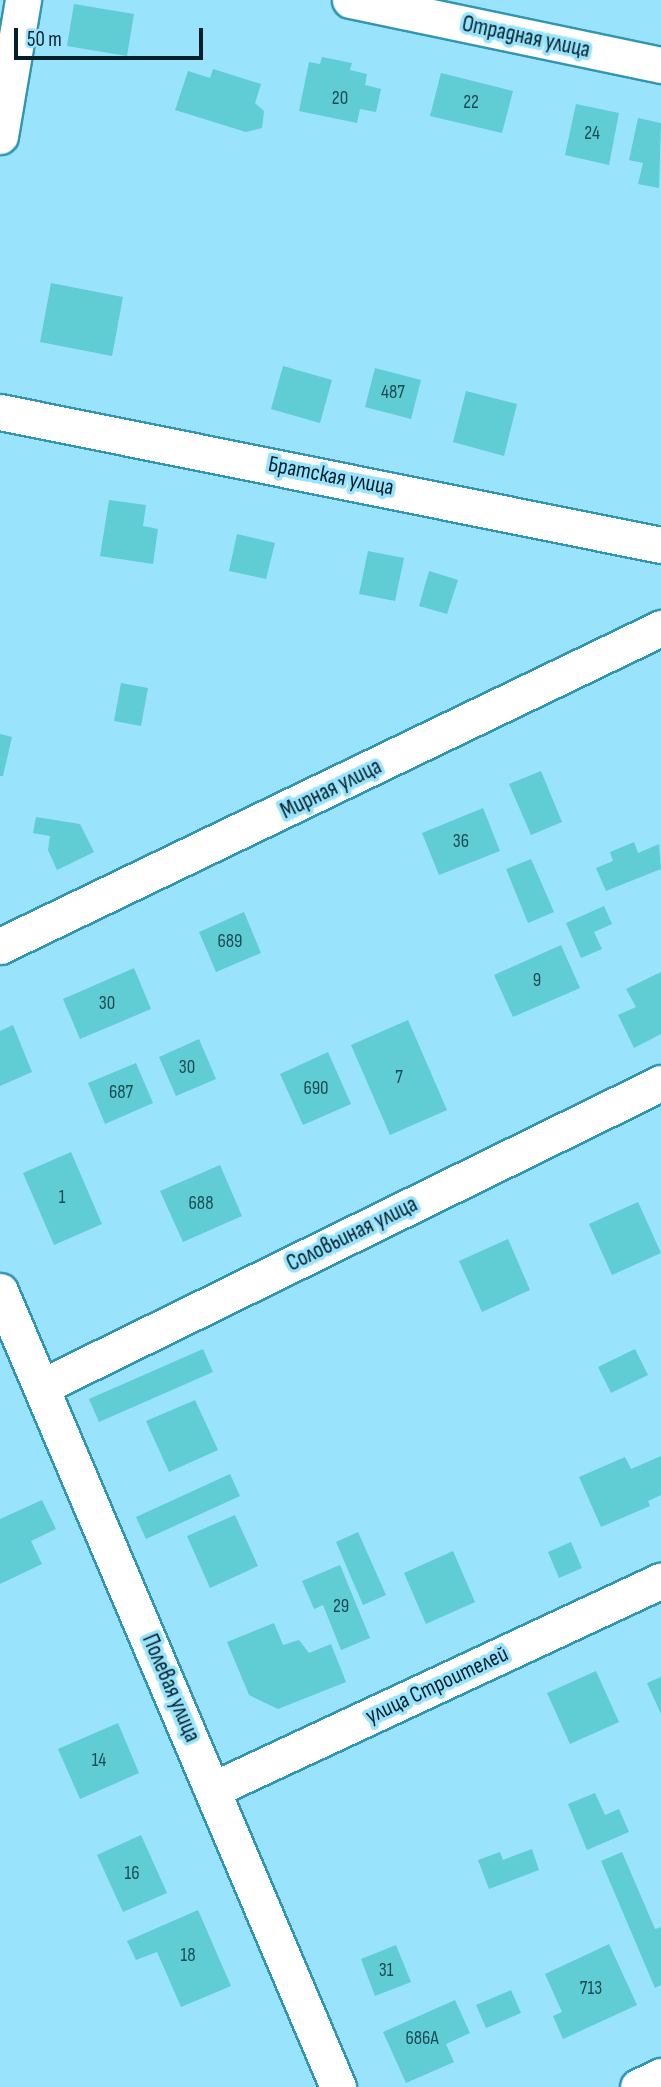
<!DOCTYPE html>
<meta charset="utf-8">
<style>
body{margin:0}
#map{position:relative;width:661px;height:2087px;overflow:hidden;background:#9ae3fc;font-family:"Sofia Sans Condensed",sans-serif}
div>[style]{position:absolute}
.building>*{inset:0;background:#60ccd3}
.roads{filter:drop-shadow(2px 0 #3295b3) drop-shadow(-2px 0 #3295b3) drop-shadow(0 2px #3295b3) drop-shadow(0 -2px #3295b3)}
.minor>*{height:35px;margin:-17.5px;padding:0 17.5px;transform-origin:17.5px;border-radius:17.5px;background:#fff}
span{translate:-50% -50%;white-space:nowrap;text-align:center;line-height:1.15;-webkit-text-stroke:7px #9ae3fc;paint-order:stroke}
.number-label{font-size:19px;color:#194b54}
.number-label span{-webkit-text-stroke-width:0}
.street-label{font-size:23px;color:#012029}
.scale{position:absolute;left:14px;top:28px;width:189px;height:32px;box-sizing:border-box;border:4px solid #012029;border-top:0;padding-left:9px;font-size:21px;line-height:24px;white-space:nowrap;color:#012029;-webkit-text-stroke:5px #9ae3fc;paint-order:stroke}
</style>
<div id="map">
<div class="building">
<div style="clip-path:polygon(74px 4px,134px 14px,127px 56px,67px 46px)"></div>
<div style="clip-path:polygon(322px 57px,352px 63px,350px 70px,367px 74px,365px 85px,381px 89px,376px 112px,360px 109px,357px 123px,299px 111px,309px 62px,320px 64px)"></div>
<div style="clip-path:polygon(213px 69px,261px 84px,255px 103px,264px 111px,262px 128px,246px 132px,175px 110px,188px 71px,210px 78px)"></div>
<div style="clip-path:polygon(441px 73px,513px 91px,502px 133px,430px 116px)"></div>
<div style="clip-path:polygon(576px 104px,619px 113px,609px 165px,565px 155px)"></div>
<div style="clip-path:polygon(638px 118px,661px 123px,659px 188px,638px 184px,643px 163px,629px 160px)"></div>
<div style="clip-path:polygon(51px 283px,123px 297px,112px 356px,40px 342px)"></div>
<div style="clip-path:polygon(283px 366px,332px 380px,320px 423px,271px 409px)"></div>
<div style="clip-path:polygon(375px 368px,421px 380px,411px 419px,365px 407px)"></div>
<div style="clip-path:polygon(466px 391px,517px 404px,504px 456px,453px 442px)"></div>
<div style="clip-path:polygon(109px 500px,146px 505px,143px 526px,158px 529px,153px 564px,100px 556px)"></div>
<div style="clip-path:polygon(237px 534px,275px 543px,266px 579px,229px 571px)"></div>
<div style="clip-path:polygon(368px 551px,404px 558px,395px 601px,359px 594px)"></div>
<div style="clip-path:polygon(429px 571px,458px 580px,447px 614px,419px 606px)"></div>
<div style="clip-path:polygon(121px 683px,148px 688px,141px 726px,114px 721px)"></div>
<div style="clip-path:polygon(0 734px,12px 737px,3px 776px,0 776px)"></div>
<div style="clip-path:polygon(541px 771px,562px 822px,531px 835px,509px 784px)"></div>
<div style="clip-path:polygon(483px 808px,500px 851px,439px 875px,422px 833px)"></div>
<div style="clip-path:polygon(36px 817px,80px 824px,94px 852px,57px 870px,48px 850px,50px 836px,33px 833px)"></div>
<div style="clip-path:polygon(634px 842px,638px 853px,659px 844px,661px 869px,606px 891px,596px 868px,613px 861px,610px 852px)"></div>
<div style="clip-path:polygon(531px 859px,554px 912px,528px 923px,506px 869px)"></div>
<div style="clip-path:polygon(604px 906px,612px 924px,594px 932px,602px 949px,581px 958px,566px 923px)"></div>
<div style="clip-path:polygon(244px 912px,261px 953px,216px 972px,199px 932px)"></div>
<div style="clip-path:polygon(561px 945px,580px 988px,513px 1017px,494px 975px)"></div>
<div style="clip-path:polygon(134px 968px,151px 1009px,80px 1039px,63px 999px)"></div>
<div style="clip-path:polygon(661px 972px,661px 1034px,634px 1048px,618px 1015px,636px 1007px,626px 989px)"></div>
<div style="clip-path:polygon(408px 1020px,447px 1110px,390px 1135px,351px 1045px)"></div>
<div style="clip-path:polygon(13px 1025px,32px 1072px,0 1086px,0 1031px)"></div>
<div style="clip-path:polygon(199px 1039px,216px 1079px,176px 1096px,159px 1057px)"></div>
<div style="clip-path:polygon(328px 1052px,351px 1104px,303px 1125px,280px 1074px)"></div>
<div style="clip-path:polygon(136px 1063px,153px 1103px,105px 1124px,88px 1083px)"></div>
<div style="clip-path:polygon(71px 1152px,102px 1224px,54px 1245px,23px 1173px)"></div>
<div style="clip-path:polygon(220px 1165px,242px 1216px,183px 1242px,160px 1191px)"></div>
<div style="clip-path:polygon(638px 1202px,661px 1253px,612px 1275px,589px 1224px)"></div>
<div style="clip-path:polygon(508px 1239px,530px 1290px,482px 1312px,459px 1261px)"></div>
<div style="clip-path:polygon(203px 1349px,213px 1372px,99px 1422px,89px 1399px)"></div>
<div style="clip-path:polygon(635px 1349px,648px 1375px,611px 1393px,598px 1367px)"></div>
<div style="clip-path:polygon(195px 1400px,218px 1450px,169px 1472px,146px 1421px)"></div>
<div style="clip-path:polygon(661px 1456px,661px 1495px,648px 1501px,650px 1506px,601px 1527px,579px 1477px,625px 1457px,631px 1469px)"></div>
<div style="clip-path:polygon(230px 1474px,240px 1496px,146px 1539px,136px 1517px)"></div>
<div style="clip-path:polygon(42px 1500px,56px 1529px,31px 1541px,42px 1564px,0 1584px,0 1519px)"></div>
<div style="clip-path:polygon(235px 1515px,258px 1566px,210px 1588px,187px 1536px)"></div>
<div style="clip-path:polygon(358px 1532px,386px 1595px,363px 1605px,336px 1542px)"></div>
<div style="clip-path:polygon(571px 1542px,582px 1568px,559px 1578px,548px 1552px)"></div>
<div style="clip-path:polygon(453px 1551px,475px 1602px,426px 1624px,404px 1573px)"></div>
<div style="clip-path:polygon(340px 1565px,370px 1638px,341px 1650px,323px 1605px,314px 1609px,302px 1581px)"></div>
<div style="clip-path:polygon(274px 1623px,283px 1645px,299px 1640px,309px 1653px,331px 1644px,346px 1682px,278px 1709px,249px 1695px,227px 1642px)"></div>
<div style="clip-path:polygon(596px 1671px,619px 1722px,570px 1744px,547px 1693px)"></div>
<div style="clip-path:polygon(661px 1677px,661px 1714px,647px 1683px)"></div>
<div style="clip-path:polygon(118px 1723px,139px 1773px,80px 1799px,58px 1749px)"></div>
<div style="clip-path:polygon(595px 1793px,605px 1815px,619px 1809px,629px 1832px,587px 1850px,568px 1804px)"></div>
<div style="clip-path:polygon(141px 1835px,167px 1893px,123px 1912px,97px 1855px)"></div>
<div style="clip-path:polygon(532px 1849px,539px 1870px,489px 1889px,478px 1860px,500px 1852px,503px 1860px)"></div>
<div style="clip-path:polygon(622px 1852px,655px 1929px,661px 1927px,661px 1985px,655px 1988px,601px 1861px)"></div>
<div style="clip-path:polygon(198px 1910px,231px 1986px,181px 2007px,157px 1952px,136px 1960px,127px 1941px)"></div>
<div style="clip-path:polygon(609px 1944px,637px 2005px,563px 2039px,553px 2016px,562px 2012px,545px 1974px)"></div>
<div style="clip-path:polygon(396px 1945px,411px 1982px,375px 1996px,361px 1959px)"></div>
<div style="clip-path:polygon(511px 1990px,521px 2013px,486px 2028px,476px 2005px)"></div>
<div style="clip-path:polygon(455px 2000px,470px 2033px,446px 2044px,454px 2062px,406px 2083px,383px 2032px)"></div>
</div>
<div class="roads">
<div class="minor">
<div style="left:350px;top:0;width:318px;rotate:11.8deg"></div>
<div style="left:0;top:136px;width:138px;rotate:-80.4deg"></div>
<div style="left:0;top:412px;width:674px;rotate:11.38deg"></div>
<div style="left:0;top:946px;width:734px;rotate:-25.69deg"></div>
<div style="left:0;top:1291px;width:865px;rotate:66.99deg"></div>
<div style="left:43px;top:1386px;width:688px;rotate:-26.12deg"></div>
<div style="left:214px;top:1789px;width:493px;rotate:-25deg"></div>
<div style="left:638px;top:2087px;width:25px;rotate:-26deg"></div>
</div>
</div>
<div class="number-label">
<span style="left:340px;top:99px">20</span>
<span style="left:471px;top:103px">22</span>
<span style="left:592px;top:134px">24</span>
<span style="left:393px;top:393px">487</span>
<span style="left:461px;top:842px">36</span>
<span style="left:230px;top:942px">689</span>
<span style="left:537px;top:981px">9</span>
<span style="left:107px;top:1004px">30</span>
<span style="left:187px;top:1068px">30</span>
<span style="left:399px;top:1078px">7</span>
<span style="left:316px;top:1089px">690</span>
<span style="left:121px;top:1093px">687</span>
<span style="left:62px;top:1198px">1</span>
<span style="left:201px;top:1204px">688</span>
<span style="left:341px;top:1607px">29</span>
<span style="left:99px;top:1761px">14</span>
<span style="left:132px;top:1874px">16</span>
<span style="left:188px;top:1956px">18</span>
<span style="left:386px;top:1971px">31</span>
<span style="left:591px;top:1989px">713</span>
<span style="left:422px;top:2039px">686А</span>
</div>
<div class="street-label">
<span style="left:526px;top:37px;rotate:12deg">Отрадная улица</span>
<span style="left:331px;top:476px;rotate:11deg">Братская улица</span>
<span style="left:331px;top:789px;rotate:-26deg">Мирная улица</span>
<span style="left:352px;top:1234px;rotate:-26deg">Соловьиная улица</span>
<span style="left:437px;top:1685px;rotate:-25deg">улица Строителей</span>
<span style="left:171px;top:1688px;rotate:67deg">Полевая улица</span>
</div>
<div class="scale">50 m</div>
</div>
